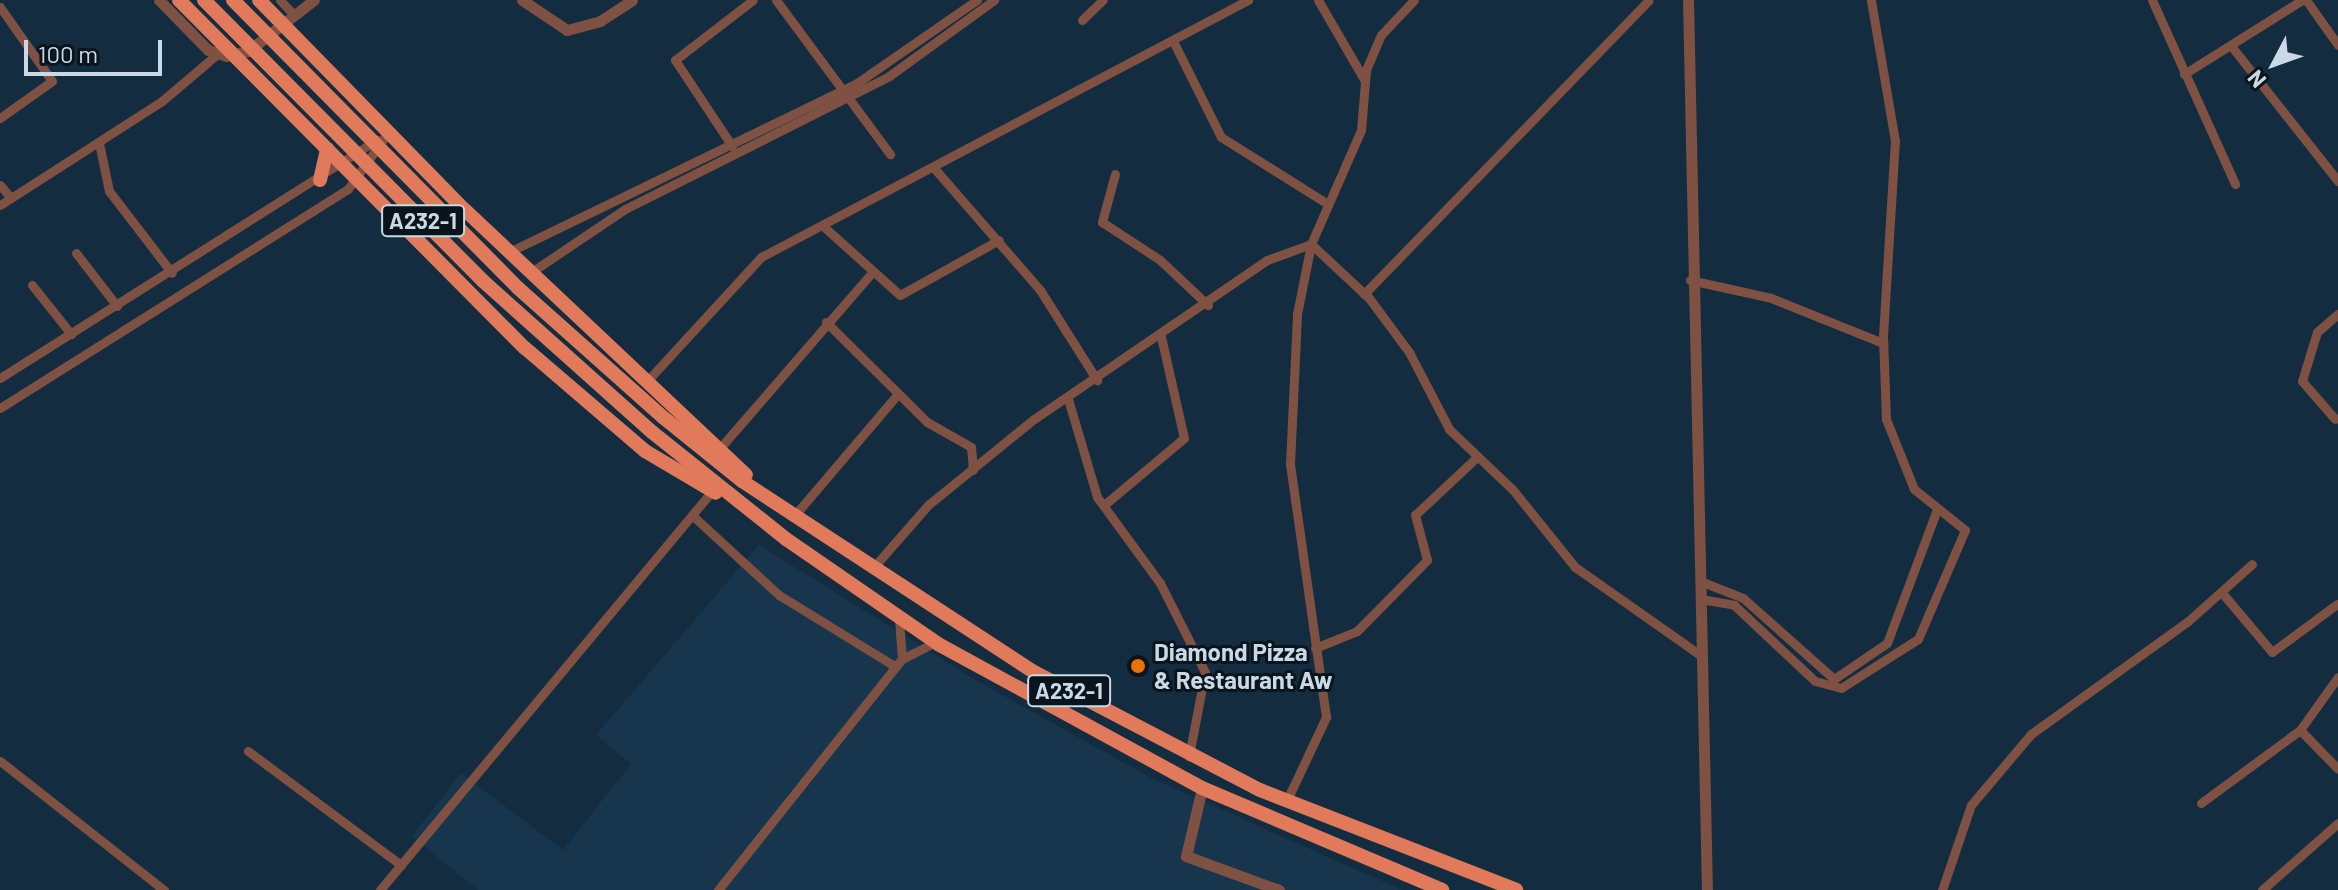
<!DOCTYPE html>
<style>
body{margin:0}
#map{position:relative;width:2338px;height:890px;overflow:hidden;background:#142c3f;font-family:Barlow,sans-serif}
div>[style]{position:absolute}
.built>*{inset:0;background:#17364e}
.minor>*{height:9px;margin:-4.5px;padding:0 4.5px;transform-origin:4.5px;border-radius:4.5px;background:#7e5143}
.tertiary>*{height:11px;margin:-5.5px;padding:0 5.5px;transform-origin:5.5px;border-radius:5.5px;background:#7e5143}
.trunk>*{height:14px;margin:-7px;padding:0 7px;transform-origin:7px;border-radius:7px;background:#e07a5b}
.trunk-bridge>*{height:14px;margin:-7px;padding:0 7px;transform-origin:7px;border-radius:7px;background:#e07a5b}
.dots>*{width:22px;height:22px;translate:-50% -50%;box-sizing:border-box;border:4px solid #0a141c;border-radius:50%}
span{translate:-50% -50%;white-space:nowrap;text-align:center;line-height:1.15;-webkit-text-stroke:6px #0a141c;paint-order:stroke}
.shield-label span{padding:2px 6px;background:#0a141c;border:2px solid;border-radius:6px;-webkit-text-stroke-width:0}
.shield-label{font-size:22px;color:#cad9e5;font-weight:700}
.poi-label{font-size:24px;color:#cad9e5;font-weight:700}
.left{translate:0 -50%;text-align:left}
.north{position:absolute;left:2234px;top:24px;width:80px;height:80px;-webkit-text-stroke:6px #0a141c;paint-order:stroke;rotate:229deg;font-size:22px;font-weight:700;line-height:32px;text-align:center;color:#cad9e5}
.north::after{content:'';display:block;margin:auto;width:28px;height:36px;background:#cad9e5;clip-path:polygon(50% 0,100% 100%,50% 72%,0 100%)}
.scale{position:absolute;left:24px;top:40px;width:138px;height:36px;box-sizing:border-box;border:4px solid #cad9e5;border-top:0;padding-left:10px;font-size:24px;line-height:28px;white-space:nowrap;color:#cad9e5;-webkit-text-stroke:6px #0a141c;paint-order:stroke}
</style>
<div id="map">
<div class="built">
<div style="clip-path:polygon(759px 545px,972px 678px,1153px 779px,1402px 890px,478px 890px,412px 836px,461px 773px,563px 850px,631px 764px,596px 735px)"></div>
</div>
<div class="minor">
<div style="left:280px;top:0;width:19px;rotate:47deg"></div>
<div style="left:776px;top:0;width:192px;rotate:53.5deg"></div>
<div style="left:1318px;top:0;width:94px;rotate:59.9deg"></div>
<div style="left:2152px;top:0;width:202px;rotate:65.7deg"></div>
<div style="left:2306px;top:0;width:55px;rotate:54.6deg"></div>
<div style="left:0;top:7px;width:90px;rotate:54.9deg"></div>
<div style="left:52px;top:81px;width:64px;rotate:144.6deg"></div>
<div style="left:1082px;top:20px;width:29px;rotate:-44deg"></div>
<div style="left:1173px;top:41px;width:107px;rotate:63.4deg"></div>
<div style="left:1221px;top:137px;width:126px;rotate:32.1deg"></div>
<div style="left:2232px;top:47px;width:171px;rotate:51.7deg"></div>
<div style="left:2184px;top:74px;width:139px;rotate:-32.1deg"></div>
<div style="left:99px;top:143px;width:49px;rotate:78.2deg"></div>
<div style="left:109px;top:191px;width:103px;rotate:52.5deg"></div>
<div style="left:732px;top:146px;width:103px;rotate:-123.5deg"></div>
<div style="left:675px;top:60px;width:98px;rotate:-37.6deg"></div>
<div style="left:934px;top:168px;width:162px;rotate:49deg"></div>
<div style="left:1040px;top:290px;width:107px;rotate:57.7deg"></div>
<div style="left:1115px;top:174px;width:50px;rotate:105.2deg"></div>
<div style="left:1102px;top:222px;width:69px;rotate:33.2deg"></div>
<div style="left:1160px;top:260px;width:66px;rotate:43.2deg"></div>
<div style="left:0;top:185px;width:17px;rotate:50deg"></div>
<div style="left:0;top:205px;width:193px;rotate:-32.7deg"></div>
<div style="left:162px;top:101px;width:71px;rotate:-40.4deg"></div>
<div style="left:823px;top:226px;width:103px;rotate:41.9deg"></div>
<div style="left:900px;top:295px;width:113px;rotate:-29.1deg"></div>
<div style="left:509px;top:252px;width:387px;rotate:-25.9deg"></div>
<div style="left:857px;top:83px;width:146px;rotate:-34.7deg"></div>
<div style="left:76px;top:253px;width:67px;rotate:52.3deg"></div>
<div style="left:530px;top:273px;width:115px;rotate:-34deg"></div>
<div style="left:625px;top:209px;width:296px;rotate:-26.7deg"></div>
<div style="left:889px;top:76px;width:130px;rotate:-35.9deg"></div>
<div style="left:1690px;top:280px;width:83px;rotate:12.5deg"></div>
<div style="left:1771px;top:298px;width:121px;rotate:21.9deg"></div>
<div style="left:32px;top:285px;width:63px;rotate:51.5deg"></div>
<div style="left:1364px;top:294px;width:409px;rotate:-45.9deg"></div>
<div style="left:826px;top:322px;width:142px;rotate:44.7deg"></div>
<div style="left:927px;top:422px;width:51px;rotate:29.6deg"></div>
<div style="left:971px;top:447px;width:23px;rotate:85deg"></div>
<div style="left:0;top:378px;width:446px;rotate:-32.3deg"></div>
<div style="left:648px;top:380px;width:167px;rotate:-47.4deg"></div>
<div style="left:761px;top:257px;width:551px;rotate:-27.82deg"></div>
<div style="left:1068px;top:399px;width:102px;rotate:73.5deg"></div>
<div style="left:1097px;top:497px;width:107px;rotate:53.8deg"></div>
<div style="left:1160px;top:583px;width:100px;rotate:63.2deg"></div>
<div style="left:1205px;top:672px;width:86px;rotate:100.8deg"></div>
<div style="left:0;top:408px;width:411px;rotate:-32.2deg"></div>
<div style="left:348px;top:189px;width:71px;rotate:-54.7deg"></div>
<div style="left:2335px;top:419px;width:50px;rotate:-131deg"></div>
<div style="left:2302px;top:381px;width:51px;rotate:-73deg"></div>
<div style="left:2317px;top:332px;width:28px;rotate:-41deg"></div>
<div style="left:720px;top:448px;width:229px;rotate:-49.1deg"></div>
<div style="left:1104px;top:505px;width:104px;rotate:-39.9deg"></div>
<div style="left:1184px;top:438px;width:104px;rotate:-102.8deg"></div>
<div style="left:693px;top:516px;width:117px;rotate:42.6deg"></div>
<div style="left:779px;top:595px;width:137px;rotate:31.6deg"></div>
<div style="left:794px;top:516px;width:160px;rotate:-49.6deg"></div>
<div style="left:872px;top:569px;width:85px;rotate:-48.8deg"></div>
<div style="left:928px;top:505px;width:136px;rotate:-39.1deg"></div>
<div style="left:1034px;top:419px;width:282px;rotate:-34.3deg"></div>
<div style="left:1267px;top:260px;width:47px;rotate:-20deg"></div>
<div style="left:1311px;top:244px;width:79px;rotate:43deg"></div>
<div style="left:1369px;top:298px;width:67px;rotate:53.5deg"></div>
<div style="left:1409px;top:352px;width:87px;rotate:62.5deg"></div>
<div style="left:1449px;top:429px;width:88px;rotate:43.6deg"></div>
<div style="left:1513px;top:490px;width:99px;rotate:51.2deg"></div>
<div style="left:1575px;top:567px;width:156px;rotate:35.1deg"></div>
<div style="left:1700px;top:581px;width:46px;rotate:21.6deg"></div>
<div style="left:1743px;top:598px;width:122px;rotate:41.7deg"></div>
<div style="left:1834px;top:679px;width:64px;rotate:-34.2deg"></div>
<div style="left:1887px;top:643px;width:143px;rotate:-69.5deg"></div>
<div style="left:2223px;top:594px;width:76px;rotate:49.8deg"></div>
<div style="left:2272px;top:652px;width:81px;rotate:-36.4deg"></div>
<div style="left:1701px;top:599px;width:34px;rotate:10deg"></div>
<div style="left:1734px;top:605px;width:111px;rotate:43.2deg"></div>
<div style="left:1815px;top:681px;width:27px;rotate:15deg"></div>
<div style="left:1841px;top:688px;width:91px;rotate:-32.5deg"></div>
<div style="left:1918px;top:639px;width:119px;rotate:-66.7deg"></div>
<div style="left:1965px;top:530px;width:65px;rotate:-141.2deg"></div>
<div style="left:1914px;top:489px;width:75px;rotate:-111.8deg"></div>
<div style="left:1886px;top:419px;width:83px;rotate:-92.1deg"></div>
<div style="left:1883px;top:336px;width:195px;rotate:-86.5deg"></div>
<div style="left:1895px;top:141px;width:143px;rotate:-99.7deg"></div>
<div style="left:899px;top:619px;width:40px;rotate:85.7deg"></div>
<div style="left:1315px;top:648px;width:45px;rotate:-22deg"></div>
<div style="left:1357px;top:631px;width:100px;rotate:-45.4deg"></div>
<div style="left:1427px;top:560px;width:47px;rotate:-104.9deg"></div>
<div style="left:1415px;top:515px;width:83px;rotate:-43.1deg"></div>
<div style="left:2300px;top:730px;width:54px;rotate:45.7deg"></div>
<div style="left:248px;top:751px;width:191px;rotate:36.7deg"></div>
<div style="left:0;top:761px;width:209px;rotate:38.2deg"></div>
<div style="left:1287px;top:800px;width:92px;rotate:-64.8deg"></div>
<div style="left:1326px;top:717px;width:256px;rotate:-98.1deg"></div>
<div style="left:1290px;top:464px;width:150px;rotate:-87.3deg"></div>
<div style="left:1297px;top:314px;width:71px;rotate:-78.7deg"></div>
<div style="left:1311px;top:244px;width:124px;rotate:-66.3deg"></div>
<div style="left:1361px;top:130px;width:60px;rotate:-85.2deg"></div>
<div style="left:1366px;top:70px;width:38px;rotate:-67deg"></div>
<div style="left:1381px;top:35px;width:48px;rotate:-46.7deg"></div>
<div style="left:2201px;top:803px;width:123px;rotate:-36.4deg"></div>
<div style="left:2300px;top:730px;width:65px;rotate:-54.4deg"></div>
<div style="left:380px;top:890px;width:519px;rotate:-50.24deg"></div>
<div style="left:718px;top:890px;width:295px;rotate:-51.5deg"></div>
<div style="left:902px;top:659px;width:37px;rotate:-27deg"></div>
<div style="left:1942px;top:890px;width:90px;rotate:-71.2deg"></div>
<div style="left:1971px;top:805px;width:93px;rotate:-49.8deg"></div>
<div style="left:2031px;top:734px;width:192px;rotate:-35.7deg"></div>
<div style="left:2187px;top:622px;width:87px;rotate:-41.7deg"></div>
<div style="left:2262px;top:890px;width:101px;rotate:-41.4deg"></div>
</div>
<div class="tertiary">
<div style="left:159px;top:0;width:70px;rotate:45.6deg"></div>
<div style="left:208px;top:50px;width:19px;rotate:18deg"></div>
<div style="left:226px;top:56px;width:23px;rotate:-13deg"></div>
<div style="left:248px;top:51px;width:83px;rotate:-37.7deg"></div>
<div style="left:522px;top:0;width:54px;rotate:33.7deg"></div>
<div style="left:567px;top:30px;width:34px;rotate:-15deg"></div>
<div style="left:600px;top:21px;width:38px;rotate:-33deg"></div>
<div style="left:1688px;top:0;width:890px;rotate:88.78deg"></div>
<div style="left:1202px;top:788px;width:70px;rotate:103.2deg"></div>
<div style="left:1186px;top:856px;width:99px;rotate:20.1deg"></div>
</div>
<div class="trunk">
<div style="left:179px;top:0;width:491px;rotate:45.2deg"></div>
<div style="left:525px;top:348px;width:158px;rotate:40.6deg"></div>
<div style="left:645px;top:451px;width:82px;rotate:30.6deg"></div>
<div style="left:259px;top:0;width:294px;rotate:45.6deg"></div>
<div style="left:465px;top:210px;width:386px;rotate:43.3deg"></div>
<div style="left:320px;top:180px;width:32px;rotate:-77deg"></div>
<div style="left:664px;top:418px;width:100px;rotate:38.9deg"></div>
<div style="left:742px;top:481px;width:349px;rotate:33.2deg"></div>
<div style="left:1034px;top:672px;width:255px;rotate:27.6deg"></div>
<div style="left:1260px;top:790px;width:275px;rotate:21.3deg"></div>
<div style="left:652px;top:432px;width:171px;rotate:38.6deg"></div>
<div style="left:786px;top:539px;width:185px;rotate:34.6deg"></div>
<div style="left:938px;top:644px;width:301px;rotate:28.6deg"></div>
<div style="left:1202px;top:788px;width:261px;rotate:23deg"></div>
</div>
<div class="trunk-bridge">
<div style="left:204px;top:0;width:396px;rotate:45.2deg"></div>
<div style="left:483px;top:281px;width:227px;rotate:41.8deg"></div>
<div style="left:233px;top:0;width:405px;rotate:45.3deg"></div>
<div style="left:518px;top:288px;width:195px;rotate:41.7deg"></div>
</div>
<div class="dots">
<div style="left:1138px;top:666px;background:#e8710a"></div>
</div>
<div class="shield-label">
<span style="left:423px;top:221px">A232-1</span>
<span style="left:1069px;top:691px">A232-1</span>
</div>
<div class="poi-label">
<span class="left" style="left:1154px;top:666px">Diamond Pizza<br>&amp; Restaurant Aw</span>
</div>
<div class="north">N</div>
<div class="scale">100 m</div>
</div>
